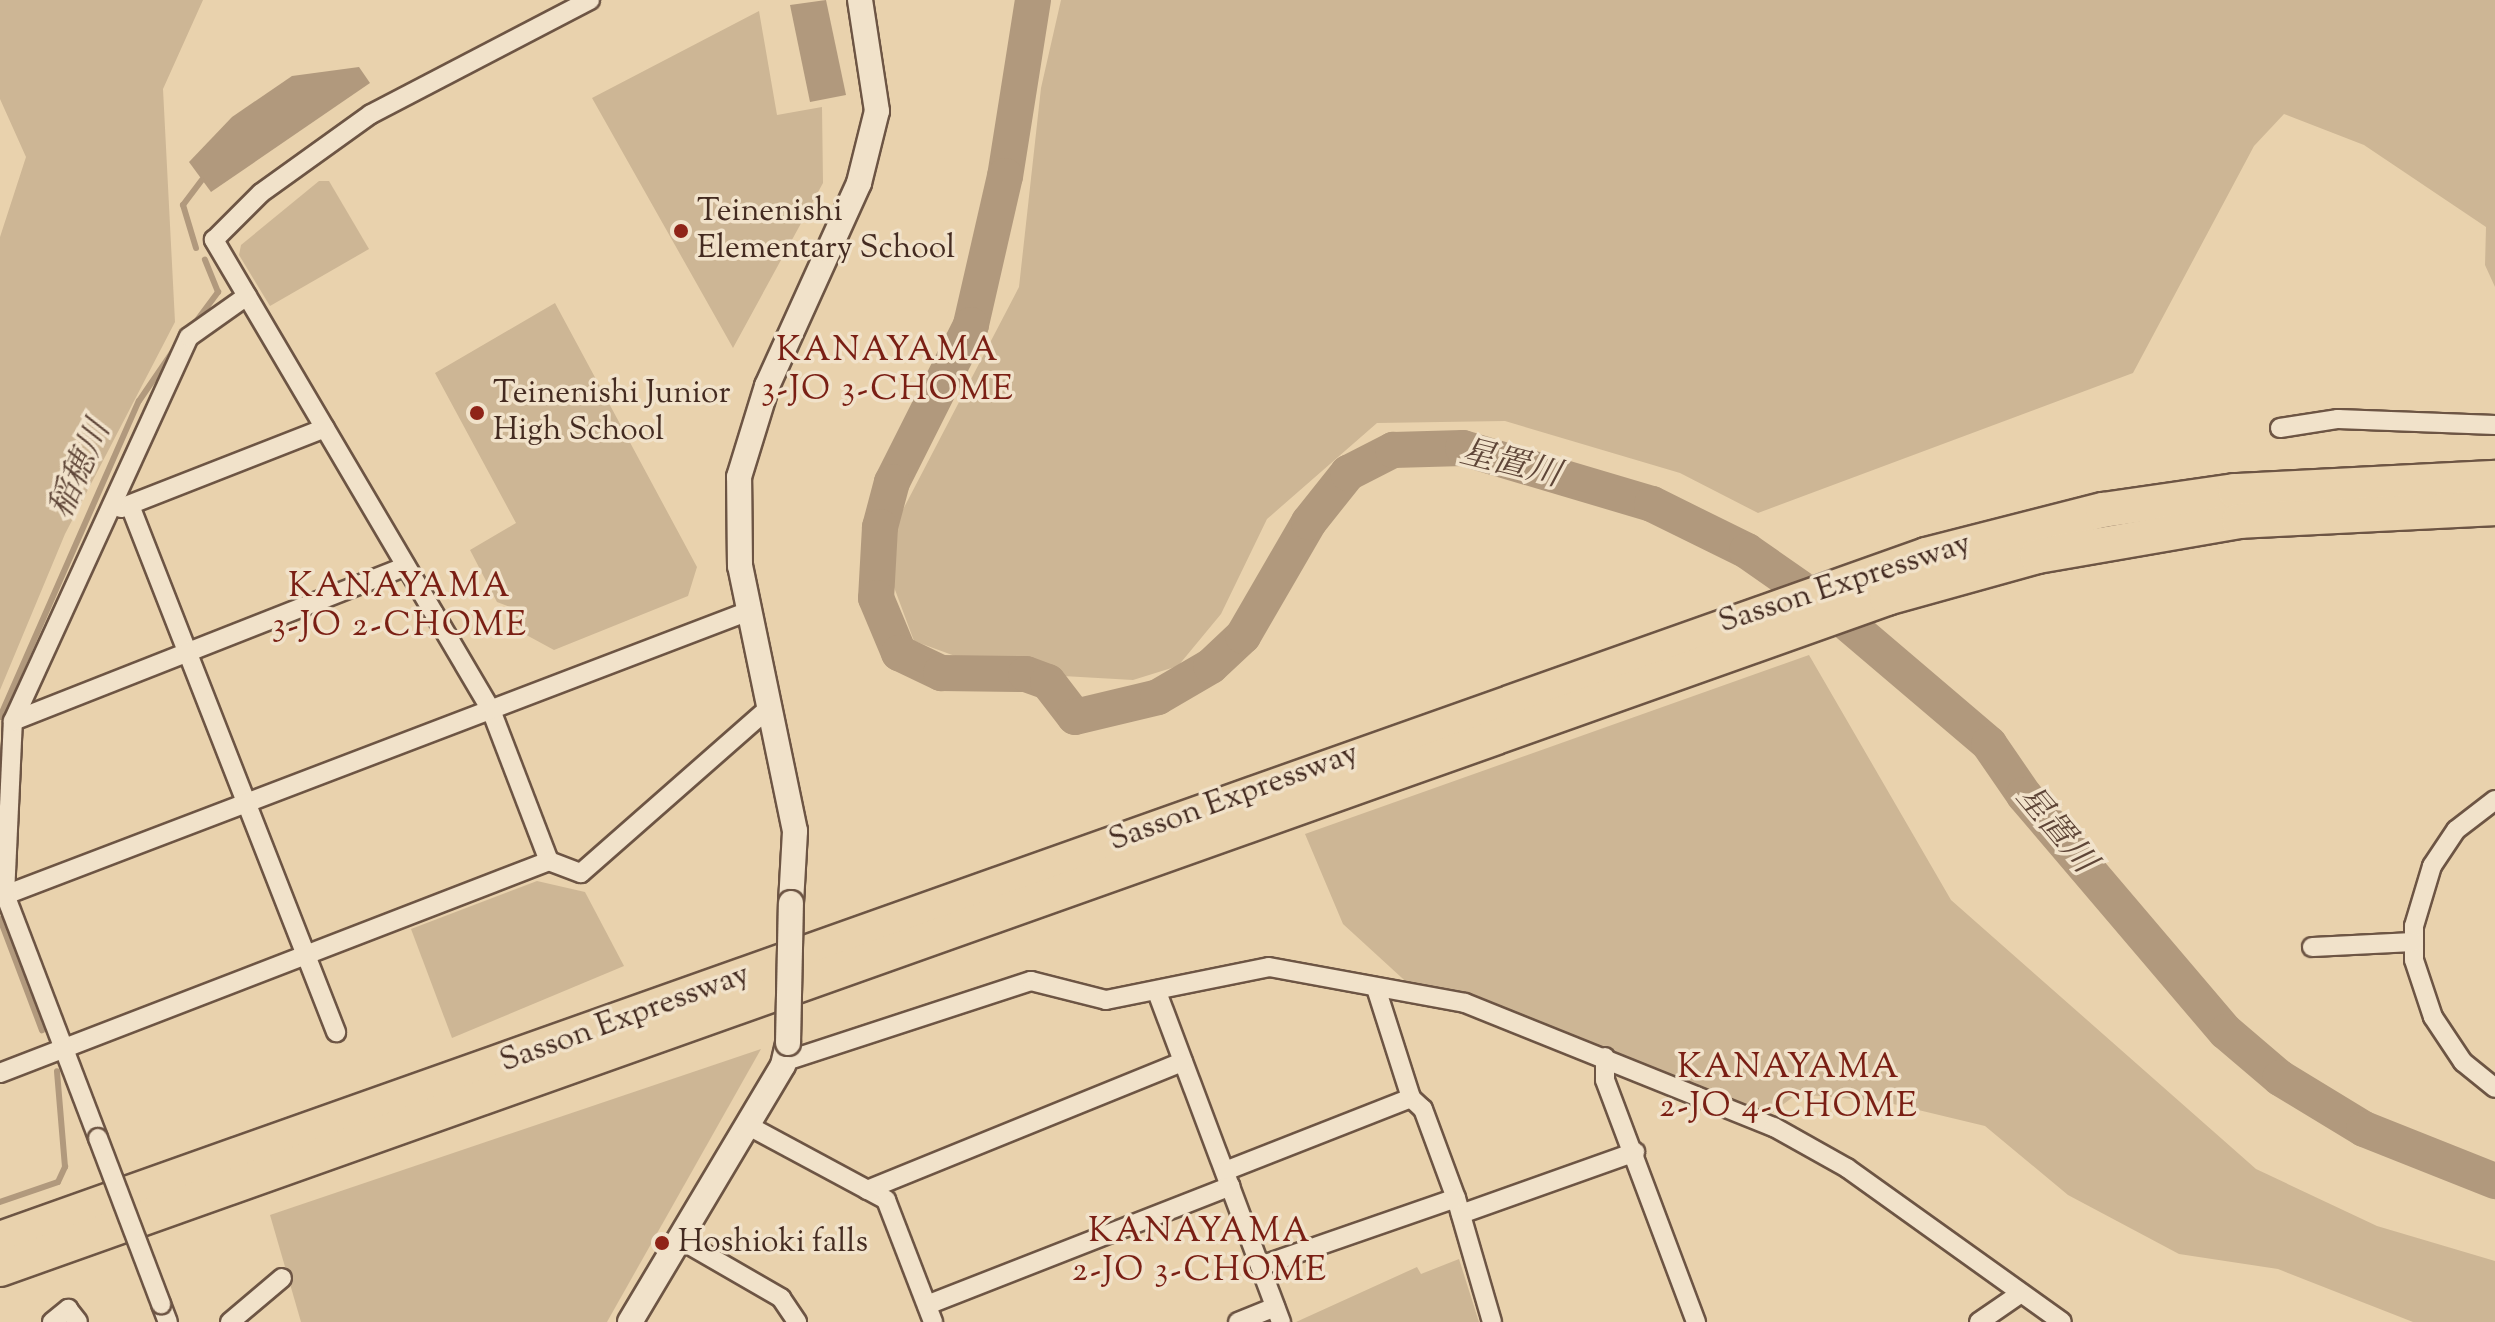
<!DOCTYPE html>
<meta charset="utf-8">
<style>
body{margin:0}
#map{position:relative;width:2495px;height:1322px;overflow:hidden;background:#e9d2ad;font-family:"Sorts Mill Goudy","Noto Serif JP",serif}
div>[style]{position:absolute}
.green>*{inset:0;background:#cdb695}
.water>*{inset:0;background:#b1997d}
.stream>*{height:6px;margin:-3px;padding:0 3px;transform-origin:3px;border-radius:3px;background:#b1997d}
.river>*{height:36px;margin:-18px;padding:0 18px;transform-origin:18px;border-radius:18px;background:#b1997d}
.roads{filter:drop-shadow(2px 0 #6d5544) drop-shadow(-2px 0 #6d5544) drop-shadow(0 2px #6d5544) drop-shadow(0 -2px #6d5544)}
.minor>*{height:18px;margin:-9px;padding:0 9px;transform-origin:9px;border-radius:9px;background:#f1e2ca}
.tertiary>*{height:24px;margin:-12px;padding:0 12px;transform-origin:12px;border-radius:12px;background:#f1e2ca}
.motorway>*{height:34px;margin:-17px;padding:0 17px;transform-origin:17px;border-radius:17px;background:#e9d2ad}
.bridges{filter:drop-shadow(2px 0 #6d5544) drop-shadow(-2px 0 #6d5544) drop-shadow(0 2px #6d5544) drop-shadow(0 -2px #6d5544)}
.minor-bridge>*{height:18px;margin:-9px;padding:0 9px;transform-origin:9px;border-radius:9px;background:#f1e2ca}
.tertiary-bridge>*{height:24px;margin:-12px;padding:0 12px;transform-origin:12px;border-radius:12px;background:#f1e2ca}
.dots>*{width:22px;height:22px;translate:-50% -50%;box-sizing:border-box;border:4px solid #f1e2ca;border-radius:50%}
span{translate:-50% -50%;white-space:nowrap;text-align:center;line-height:1.15;-webkit-text-stroke:7px #f1e2ca;paint-order:stroke}
.poi-label{font-size:32px;color:#442b21}
.left{translate:0 -50%;text-align:left}
.street-label{font-size:32px;color:#442b21}
.neighbourhood-label{font-size:34px;color:#7a1f14;letter-spacing:2px}
.water-label{font-size:34px;color:#5f4638;font-style:italic}
</style>
<div id="map">
<div class="green">
<div style="clip-path:polygon(0 0,203px 0,163px 89px,175px 322px,65px 534px,0 690px,0 237px,26px 157px,0 99px)"></div>
<div style="clip-path:polygon(1061px 0,2495px 0,2495px 287px,2485px 265px,2486px 227px,2364px 145px,2284px 114px,2254px 146px,2133px 373px,1758px 513px,1680px 473px,1505px 421px,1377px 423px,1267px 519px,1221px 614px,1178px 666px,1133px 680px,1063px 676px,1020px 656px,966px 660px,914px 641px,891px 579px,897px 521px,1019px 287px,1041px 88px)"></div>
<div style="clip-path:polygon(759px 11px,777px 115px,822px 107px,823px 183px,733px 348px,592px 98px)"></div>
<div style="clip-path:polygon(319px 181px,329px 181px,369px 249px,270px 306px,239px 255px,241px 245px)"></div>
<div style="clip-path:polygon(555px 303px,697px 567px,688px 596px,554px 650px,508px 625px,513px 608px,497px 602px,470px 550px,516px 523px,435px 373px)"></div>
<div style="clip-path:polygon(1809px 655px,1951px 900px,2256px 1169px,2377px 1226px,2495px 1261px,2495px 1322px,2413px 1322px,2278px 1269px,2179px 1254px,2068px 1195px,1985px 1126px,1885px 1102px,1797px 1094px,1765px 1118px,1476px 1001px,1414px 989px,1343px 924px,1305px 834px)"></div>
<div style="clip-path:polygon(537px 881px,585px 892px,624px 966px,452px 1038px,411px 929px)"></div>
<div style="clip-path:polygon(761px 1049px,607px 1322px,301px 1322px,270px 1215px)"></div>
<div style="clip-path:polygon(1459px 1259px,1479px 1322px,1296px 1322px,1417px 1267px,1421px 1274px)"></div>
</div>
<div class="water">
<div style="clip-path:polygon(826px 0,846px 95px,810px 102px,790px 5px)"></div>
<div style="clip-path:polygon(359px 67px,370px 83px,211px 192px,189px 162px,232px 117px,292px 76px)"></div>
</div>
<div class="stream">
<div style="left:196px;top:248px;width:45px;rotate:-106.8deg"></div>
<div style="left:183px;top:205px;width:31px;rotate:-53deg"></div>
<div style="left:192px;top:327px;width:44px;rotate:-53.4deg"></div>
<div style="left:218px;top:292px;width:35px;rotate:-112deg"></div>
<div style="left:0;top:717px;width:345px;rotate:-66.3deg"></div>
<div style="left:139px;top:401px;width:64px;rotate:-55.8deg"></div>
<div style="left:0;top:919px;width:119px;rotate:69.3deg"></div>
<div style="left:0;top:1202px;width:61px;rotate:-19deg"></div>
<div style="left:58px;top:1182px;width:17px;rotate:-65deg"></div>
<div style="left:65px;top:1167px;width:96px;rotate:-94.8deg"></div>
</div>
<div class="river">
<div style="left:1033px;top:0;width:178px;rotate:99deg"></div>
<div style="left:1005px;top:176px;width:153px;rotate:102.9deg"></div>
<div style="left:971px;top:325px;width:176px;rotate:116.7deg"></div>
<div style="left:892px;top:482px;width:47px;rotate:104.9deg"></div>
<div style="left:880px;top:527px;width:71px;rotate:93.2deg"></div>
<div style="left:876px;top:598px;width:60px;rotate:67.3deg"></div>
<div style="left:899px;top:653px;width:47px;rotate:25.5deg"></div>
<div style="left:941px;top:673px;width:85px;rotate:0.7deg"></div>
<div style="left:1026px;top:674px;width:23px;rotate:20deg"></div>
<div style="left:1048px;top:682px;width:44px;rotate:52.4deg"></div>
<div style="left:1075px;top:717px;width:85px;rotate:-13.5deg"></div>
<div style="left:1158px;top:697px;width:61px;rotate:-30.3deg"></div>
<div style="left:1211px;top:666px;width:44px;rotate:-43.2deg"></div>
<div style="left:1243px;top:636px;width:132px;rotate:-59.9deg"></div>
<div style="left:1309px;top:522px;width:63px;rotate:-51.5deg"></div>
<div style="left:1348px;top:473px;width:51px;rotate:-27.1deg"></div>
<div style="left:1393px;top:450px;width:70px;rotate:-1.6deg"></div>
<div style="left:1463px;top:448px;width:197px;rotate:16.5deg"></div>
<div style="left:1652px;top:504px;width:106px;rotate:26.3deg"></div>
<div style="left:1747px;top:551px;width:105px;rotate:34.9deg"></div>
<div style="left:1833px;top:611px;width:205px;rotate:40.4deg"></div>
<div style="left:1989px;top:744px;width:62px;rotate:55.5deg"></div>
<div style="left:2024px;top:795px;width:311px;rotate:49.6deg"></div>
<div style="left:2226px;top:1032px;width:71px;rotate:40.4deg"></div>
<div style="left:2280px;top:1078px;width:98px;rotate:31.3deg"></div>
<div style="left:2364px;top:1129px;width:141px;rotate:21.7deg"></div>
</div>
<div class="roads">
<div class="minor">
<div style="left:2280px;top:428px;width:59px;rotate:-8.8deg"></div>
<div style="left:2338px;top:419px;width:157px;rotate:2.2deg"></div>
<div style="left:121px;top:508px;width:219px;rotate:-21.4deg"></div>
<div style="left:131px;top:508px;width:563px;rotate:68.63deg"></div>
<div style="left:13px;top:721px;width:422px;rotate:-21.5deg"></div>
<div style="left:2495px;top:800px;width:49px;rotate:142.4deg"></div>
<div style="left:2456px;top:830px;width:43px;rotate:123.7deg"></div>
<div style="left:2432px;top:866px;width:63px;rotate:106.7deg"></div>
<div style="left:2414px;top:926px;width:34px;rotate:90deg"></div>
<div style="left:2414px;top:960px;width:60px;rotate:71.6deg"></div>
<div style="left:2433px;top:1017px;width:54px;rotate:56.3deg"></div>
<div style="left:2463px;top:1062px;width:41px;rotate:39.1deg"></div>
<div style="left:549px;top:861px;width:162px;rotate:-111deg"></div>
<div style="left:491px;top:710px;width:546px;rotate:-120.51deg"></div>
<div style="left:214px;top:240px;width:66px;rotate:-45deg"></div>
<div style="left:261px;top:193px;width:135px;rotate:-35.7deg"></div>
<div style="left:371px;top:114px;width:247px;rotate:-27.5deg"></div>
<div style="left:0;top:897px;width:802px;rotate:-20.9deg"></div>
<div style="left:2312px;top:947px;width:102px;rotate:-2.8deg"></div>
<div style="left:1376px;top:988px;width:115px;rotate:72.3deg"></div>
<div style="left:1411px;top:1098px;width:16px;rotate:43deg"></div>
<div style="left:1423px;top:1109px;width:95px;rotate:69.7deg"></div>
<div style="left:1456px;top:1198px;width:129px;rotate:73.8deg"></div>
<div style="left:1157px;top:992px;width:353px;rotate:69.4deg"></div>
<div style="left:1605px;top:1057px;width:23px;rotate:90deg"></div>
<div style="left:1605px;top:1080px;width:259px;rotate:69.4deg"></div>
<div style="left:783px;top:1062px;width:261px;rotate:-18.1deg"></div>
<div style="left:1031px;top:981px;width:77px;rotate:14.2deg"></div>
<div style="left:1106px;top:1000px;width:166px;rotate:-11.4deg"></div>
<div style="left:1269px;top:967px;width:199px;rotate:10.4deg"></div>
<div style="left:1465px;top:1003px;width:333px;rotate:21.9deg"></div>
<div style="left:1774px;top:1127px;width:84px;rotate:29.3deg"></div>
<div style="left:1847px;top:1168px;width:264px;rotate:35.6deg"></div>
<div style="left:0;top:1073px;width:589px;rotate:-21.11deg"></div>
<div style="left:549px;top:861px;width:34px;rotate:21deg"></div>
<div style="left:581px;top:873px;width:250px;rotate:-41.3deg"></div>
<div style="left:747px;top:1125px;width:158px;rotate:28.3deg"></div>
<div style="left:886px;top:1200px;width:131px;rotate:68.9deg"></div>
<div style="left:98px;top:1138px;width:260px;rotate:-110.9deg"></div>
<div style="left:5px;top:895px;width:174px;rotate:-87.4deg"></div>
<div style="left:13px;top:721px;width:422px;rotate:-65.4deg"></div>
<div style="left:189px;top:337px;width:71px;rotate:-35.3deg"></div>
<div style="left:1225px;top:1171px;width:200px;rotate:-21.4deg"></div>
<div style="left:867px;top:1190px;width:341px;rotate:-22.1deg"></div>
<div style="left:1461px;top:1214px;width:185px;rotate:-19.6deg"></div>
<div style="left:679px;top:1239px;width:118px;rotate:30deg"></div>
<div style="left:781px;top:1298px;width:29px;rotate:56deg"></div>
<div style="left:1260px;top:1266px;width:207px;rotate:-19.1deg"></div>
<div style="left:161px;top:1304px;width:19px;rotate:69deg"></div>
<div style="left:927px;top:1305px;width:326px;rotate:-21.4deg"></div>
<div style="left:52px;top:1322px;width:21px;rotate:-39deg"></div>
<div style="left:68px;top:1309px;width:16px;rotate:52deg"></div>
<div style="left:230px;top:1322px;width:68px;rotate:-40.2deg"></div>
<div style="left:1238px;top:1322px;width:40px;rotate:-22deg"></div>
<div style="left:1979px;top:1322px;width:51px;rotate:-34.6deg"></div>
</div>
<div class="tertiary">
<div style="left:791px;top:903px;width:72px;rotate:-86.8deg"></div>
<div style="left:795px;top:831px;width:271px;rotate:-101.7deg"></div>
<div style="left:740px;top:566px;width:89px;rotate:-90.6deg"></div>
<div style="left:739px;top:477px;width:95px;rotate:-72.9deg"></div>
<div style="left:767px;top:386px;width:223px;rotate:-65.6deg"></div>
<div style="left:859px;top:183px;width:74px;rotate:-76deg"></div>
<div style="left:877px;top:111px;width:112px;rotate:-98.7deg"></div>
<div style="left:630px;top:1322px;width:299px;rotate:-59.2deg"></div>
<div style="left:783px;top:1065px;width:23px;rotate:-77deg"></div>
</div>
<div class="motorway">
<div style="left:0;top:1239px;width:2044px;rotate:-19.55deg"></div>
<div style="left:1926px;top:555px;width:183px;rotate:-14.3deg"></div>
<div style="left:2103px;top:510px;width:133px;rotate:-8.2deg"></div>
<div style="left:2235px;top:491px;width:260px;rotate:-2.9deg"></div>
<div style="left:0;top:1269px;width:2003px;rotate:-19.57deg"></div>
<div style="left:1887px;top:598px;width:156px;rotate:-15.6deg"></div>
<div style="left:2037px;top:556px;width:205px;rotate:-9.8deg"></div>
<div style="left:2239px;top:521px;width:256px;rotate:-2.9deg"></div>
</div>
</div>
<div class="bridges">
<div class="minor-bridge">
<div style="left:98px;top:1138px;width:178px;rotate:69.2deg"></div>
</div>
<div class="tertiary-bridge">
<div style="left:788px;top:1043px;width:140px;rotate:-88.8deg"></div>
</div>
</div>
<div class="dots">
<div style="left:681px;top:231px;background:#8f2418"></div>
<div style="left:477px;top:413px;background:#8f2418"></div>
<div style="left:662px;top:1243px;background:#8f2418"></div>
</div>
<div class="poi-label">
<span class="left" style="left:697px;top:231px">Teinenishi<br>Elementary School</span>
<span class="left" style="left:493px;top:413px">Teinenishi Junior<br>High School</span>
<span class="left" style="left:678px;top:1243px">Hoshioki falls</span>
</div>
<div class="street-label">
<span style="left:1845px;top:584px;rotate:-18deg">Sasson Expressway</span>
<span style="left:1234px;top:798px;rotate:-20deg">Sasson Expressway</span>
<span style="left:625px;top:1019px;rotate:-20deg">Sasson Expressway</span>
</div>
<div class="neighbourhood-label">
<span style="left:888px;top:371px">KANAYAMA<br>3-JO 3-CHOME</span>
<span style="left:400px;top:607px">KANAYAMA<br>3-JO 2-CHOME</span>
<span style="left:1789px;top:1088px">KANAYAMA<br>2-JO 4-CHOME</span>
<span style="left:1200px;top:1252px">KANAYAMA<br>2-JO 3-CHOME</span>
</div>
<div class="water-label">
<span style="left:1510px;top:465px;rotate:14deg">星置川</span>
<span style="left:81px;top:470px;rotate:-66deg">稲穂川</span>
<span style="left:2055px;top:830px;rotate:50deg">星置川</span>
</div>
</div>
